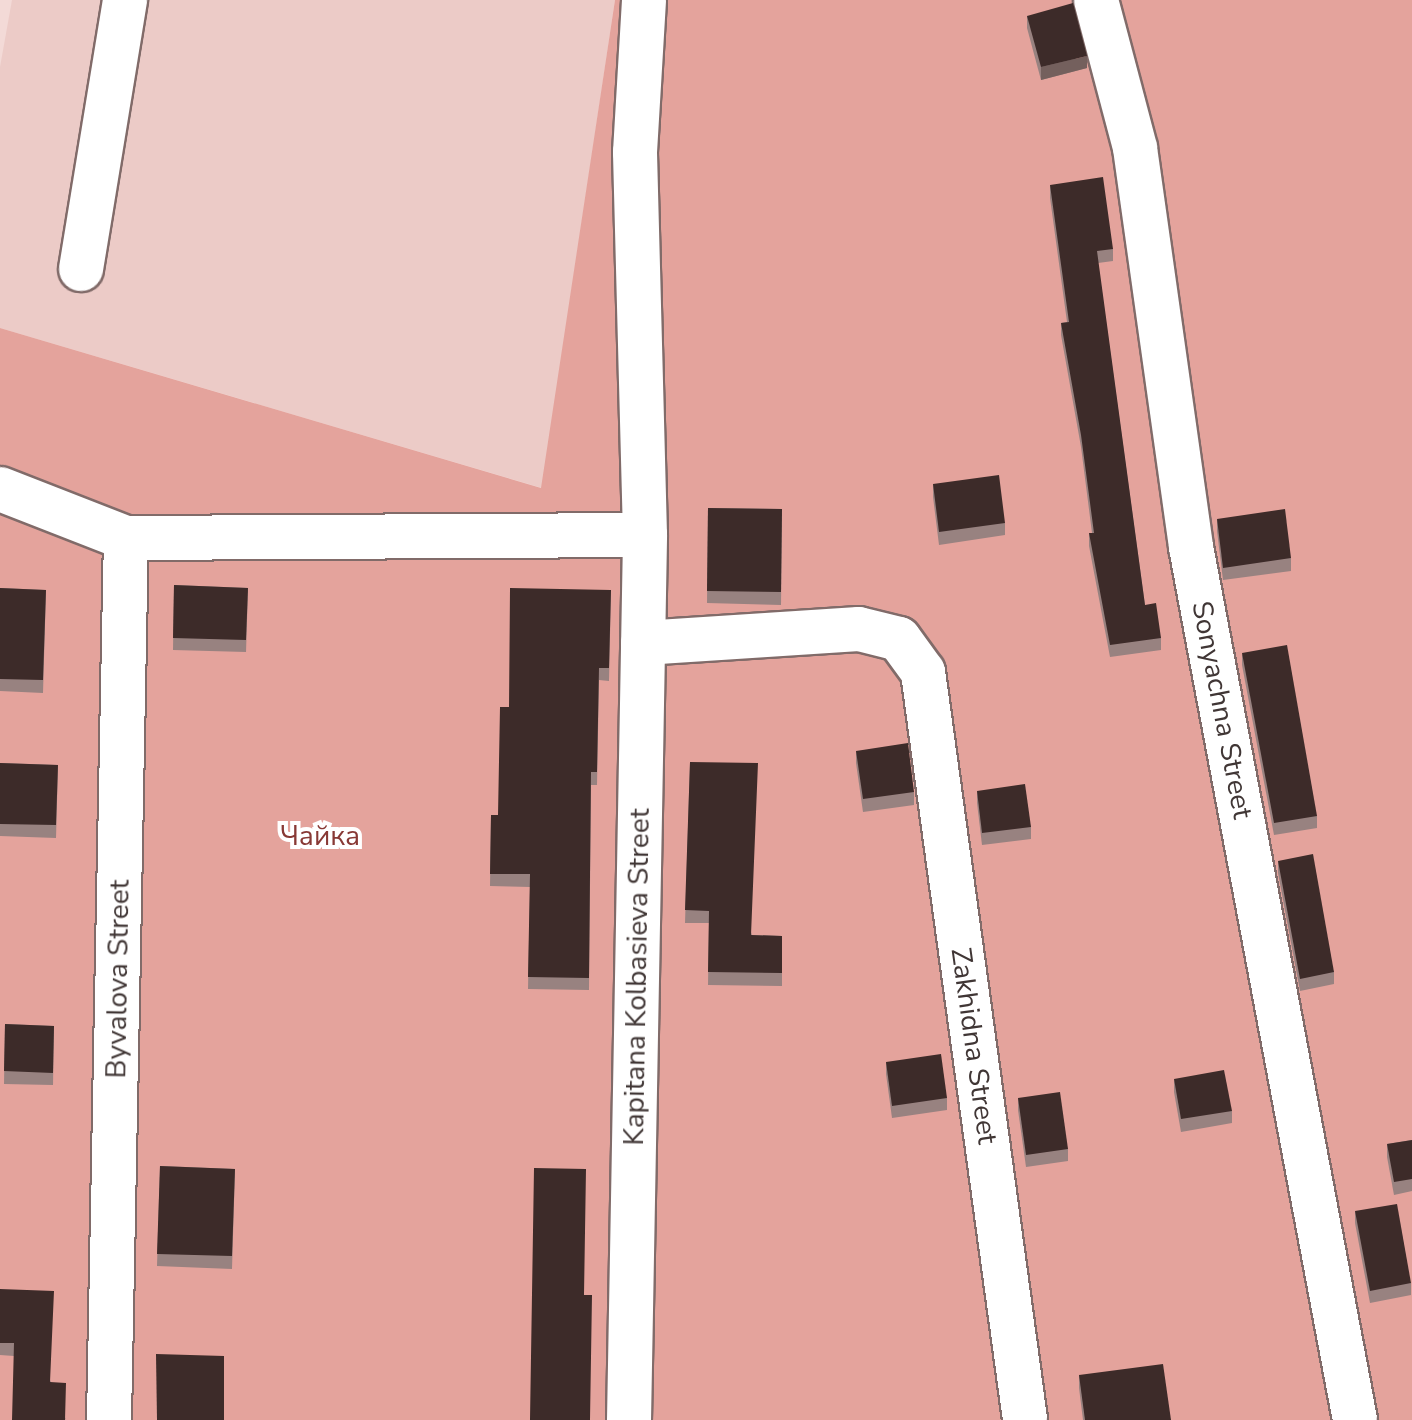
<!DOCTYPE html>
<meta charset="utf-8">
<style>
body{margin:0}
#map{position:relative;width:1412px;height:1420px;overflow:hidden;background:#f3dad7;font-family:"Nunito Sans",sans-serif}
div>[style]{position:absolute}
.built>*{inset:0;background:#eccbc7}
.green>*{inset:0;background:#e4a39c}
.roads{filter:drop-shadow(2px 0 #816b69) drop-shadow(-2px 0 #816b69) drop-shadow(0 2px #816b69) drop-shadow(0 -2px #816b69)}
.minor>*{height:44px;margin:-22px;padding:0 22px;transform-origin:22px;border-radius:22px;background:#fff}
.wall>*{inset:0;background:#988280}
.shaded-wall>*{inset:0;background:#74605d}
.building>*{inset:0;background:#3d2b29}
span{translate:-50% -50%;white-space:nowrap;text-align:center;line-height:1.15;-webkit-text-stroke:8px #fff;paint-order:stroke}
.street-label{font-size:28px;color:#403635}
.park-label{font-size:28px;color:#883935}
</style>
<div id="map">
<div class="built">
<div style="clip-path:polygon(12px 0,615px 0,542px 488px,0 328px,0 67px)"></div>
</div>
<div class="green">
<div style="clip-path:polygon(615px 0,1412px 0,1412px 1420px,0 1420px,0 328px,541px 488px)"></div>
</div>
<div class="roads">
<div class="minor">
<div style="left:1096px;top:0;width:153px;rotate:75.2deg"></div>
<div style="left:1135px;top:148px;width:403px;rotate:82deg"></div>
<div style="left:1191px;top:547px;width:888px;rotate:79.36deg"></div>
<div style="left:81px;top:269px;width:273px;rotate:-80.7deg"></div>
<div style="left:0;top:489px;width:135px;rotate:21.3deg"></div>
<div style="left:126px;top:538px;width:519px;rotate:-0.33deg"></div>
<div style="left:643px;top:643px;width:216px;rotate:-3.7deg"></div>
<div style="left:859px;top:629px;width:41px;rotate:14deg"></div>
<div style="left:899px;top:639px;width:41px;rotate:54deg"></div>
<div style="left:923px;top:672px;width:755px;rotate:82.23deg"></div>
<div style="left:109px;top:1420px;width:882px;rotate:-88.9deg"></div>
<div style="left:629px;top:1420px;width:885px;rotate:-88.96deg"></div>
<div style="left:645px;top:535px;width:383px;rotate:-91.5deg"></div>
<div style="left:635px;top:152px;width:152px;rotate:-86.6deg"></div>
</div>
</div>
<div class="wall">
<div style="clip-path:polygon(1027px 16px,1087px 68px,1041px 80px,1027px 28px)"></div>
<div style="clip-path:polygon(1050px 185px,1113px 249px,1113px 261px,1098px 263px,1145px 605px,1161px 638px,1161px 650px,1110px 657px,1089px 546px,1089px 533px,1092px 533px,1081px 447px,1061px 335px,1061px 323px,1067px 322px,1050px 198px)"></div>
<div style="clip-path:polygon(933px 484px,1005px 523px,1005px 535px,939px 545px,933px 497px)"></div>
<div style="clip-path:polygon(708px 508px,782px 509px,781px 605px,707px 603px)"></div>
<div style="clip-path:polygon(1217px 519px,1291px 558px,1291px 571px,1223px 580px,1217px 531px)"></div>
<div style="clip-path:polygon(174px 585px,248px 588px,246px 652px,173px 650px)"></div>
<div style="clip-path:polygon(0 588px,46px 590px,43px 693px,0 691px)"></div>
<div style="clip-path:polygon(611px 590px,609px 681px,599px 680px,597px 785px,591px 785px,589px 990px,528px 989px,530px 887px,490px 886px,491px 815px,498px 815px)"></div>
<div style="clip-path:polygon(1242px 653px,1317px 816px,1317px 828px,1274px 835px,1242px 665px)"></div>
<div style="clip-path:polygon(856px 751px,914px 792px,914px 805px,863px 812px,856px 763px)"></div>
<div style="clip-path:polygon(690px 762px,752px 935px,782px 936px,782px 986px,708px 985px,709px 923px,685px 923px)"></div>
<div style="clip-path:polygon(0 763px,58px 765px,56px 838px,0 836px)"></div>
<div style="clip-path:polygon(977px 791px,1031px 827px,1031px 839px,982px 845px,977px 803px)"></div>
<div style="clip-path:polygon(1278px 861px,1334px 972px,1334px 984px,1300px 991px,1278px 873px)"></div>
<div style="clip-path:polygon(5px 1024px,54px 1026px,53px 1085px,4px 1084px)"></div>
<div style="clip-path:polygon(886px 1062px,947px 1098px,947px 1110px,892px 1118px,886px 1074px)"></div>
<div style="clip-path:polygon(1174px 1079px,1232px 1111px,1232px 1123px,1181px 1132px,1174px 1092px)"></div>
<div style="clip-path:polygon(1018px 1098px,1068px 1149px,1068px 1161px,1026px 1167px,1018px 1110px)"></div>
<div style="clip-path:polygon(1412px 1140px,1412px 1191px,1394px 1195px,1387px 1157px,1387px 1144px)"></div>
<div style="clip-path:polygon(160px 1166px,235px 1169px,232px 1269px,157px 1266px)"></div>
<div style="clip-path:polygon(1355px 1211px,1411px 1283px,1411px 1295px,1370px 1303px,1355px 1223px)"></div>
<div style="clip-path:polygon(0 1289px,51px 1382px,66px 1420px,14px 1356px,0 1355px)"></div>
<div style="clip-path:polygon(1079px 1375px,1171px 1420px,1083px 1420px,1079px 1388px)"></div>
</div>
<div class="shaded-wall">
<div style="clip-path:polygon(1087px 56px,1087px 68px,1041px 80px,1041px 67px)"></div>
</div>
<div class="building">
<div style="clip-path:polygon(1073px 3px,1087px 56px,1041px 67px,1027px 16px)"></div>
<div style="clip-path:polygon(1103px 177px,1113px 249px,1097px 251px,1145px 605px,1156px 603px,1161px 638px,1110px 645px,1089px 533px,1094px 533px,1081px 435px,1061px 323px,1069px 322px,1050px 185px)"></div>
<div style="clip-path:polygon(999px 475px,1005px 523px,939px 532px,933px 484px)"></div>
<div style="clip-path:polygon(708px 508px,782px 509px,781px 592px,707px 591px)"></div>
<div style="clip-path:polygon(1285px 509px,1291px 558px,1223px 568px,1217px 519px)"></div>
<div style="clip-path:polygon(174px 585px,248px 588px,246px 640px,173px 638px)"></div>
<div style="clip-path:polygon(0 588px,46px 590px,43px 680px,0 679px)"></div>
<div style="clip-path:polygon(510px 588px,611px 590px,609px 668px,599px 668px,597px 772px,591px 772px,589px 978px,528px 977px,530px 874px,490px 874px,491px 815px,498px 815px,500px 707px,509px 707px)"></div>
<div style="clip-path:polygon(1287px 645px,1317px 816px,1274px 823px,1242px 653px)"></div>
<div style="clip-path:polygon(908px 743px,914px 792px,863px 799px,856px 751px)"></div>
<div style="clip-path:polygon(690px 762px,758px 763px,751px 935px,782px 936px,782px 973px,708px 972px,709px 911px,685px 910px)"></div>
<div style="clip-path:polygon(0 763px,58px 765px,56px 825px,0 824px)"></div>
<div style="clip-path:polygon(1025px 784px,1031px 827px,982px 833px,977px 791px)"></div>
<div style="clip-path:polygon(1313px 854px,1334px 972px,1300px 979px,1278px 861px)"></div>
<div style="clip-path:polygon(5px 1024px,54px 1026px,53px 1073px,4px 1071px)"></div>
<div style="clip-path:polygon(941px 1054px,947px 1098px,892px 1106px,886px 1062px)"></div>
<div style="clip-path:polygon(1224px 1070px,1232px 1111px,1181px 1119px,1174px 1079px)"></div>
<div style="clip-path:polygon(1060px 1092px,1068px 1149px,1026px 1155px,1018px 1098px)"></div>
<div style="clip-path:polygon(1412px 1140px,1412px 1179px,1394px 1182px,1387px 1144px)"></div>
<div style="clip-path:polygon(160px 1166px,235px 1169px,232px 1256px,157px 1254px)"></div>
<div style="clip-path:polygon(534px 1168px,586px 1169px,584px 1295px,592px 1295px,590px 1420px,530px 1420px)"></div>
<div style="clip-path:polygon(1397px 1204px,1411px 1283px,1370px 1291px,1355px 1211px)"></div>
<div style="clip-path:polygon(0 1289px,54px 1291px,50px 1382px,66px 1383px,65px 1420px,12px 1420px,14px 1343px,0 1343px)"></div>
<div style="clip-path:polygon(156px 1354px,224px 1356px,224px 1420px,157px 1420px)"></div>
<div style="clip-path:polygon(1163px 1364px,1171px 1420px,1085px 1420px,1079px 1375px)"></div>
</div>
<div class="street-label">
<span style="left:1222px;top:710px;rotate:79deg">Sonyachna Street</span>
<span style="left:637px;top:977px;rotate:-89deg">Kapitana Kolbasieva Street</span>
<span style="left:118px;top:979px;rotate:-89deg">Byvalova Street</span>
<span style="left:974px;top:1046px;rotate:82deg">Zakhidna Street</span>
</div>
<div class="park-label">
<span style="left:320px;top:836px">Чайка</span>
</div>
</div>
